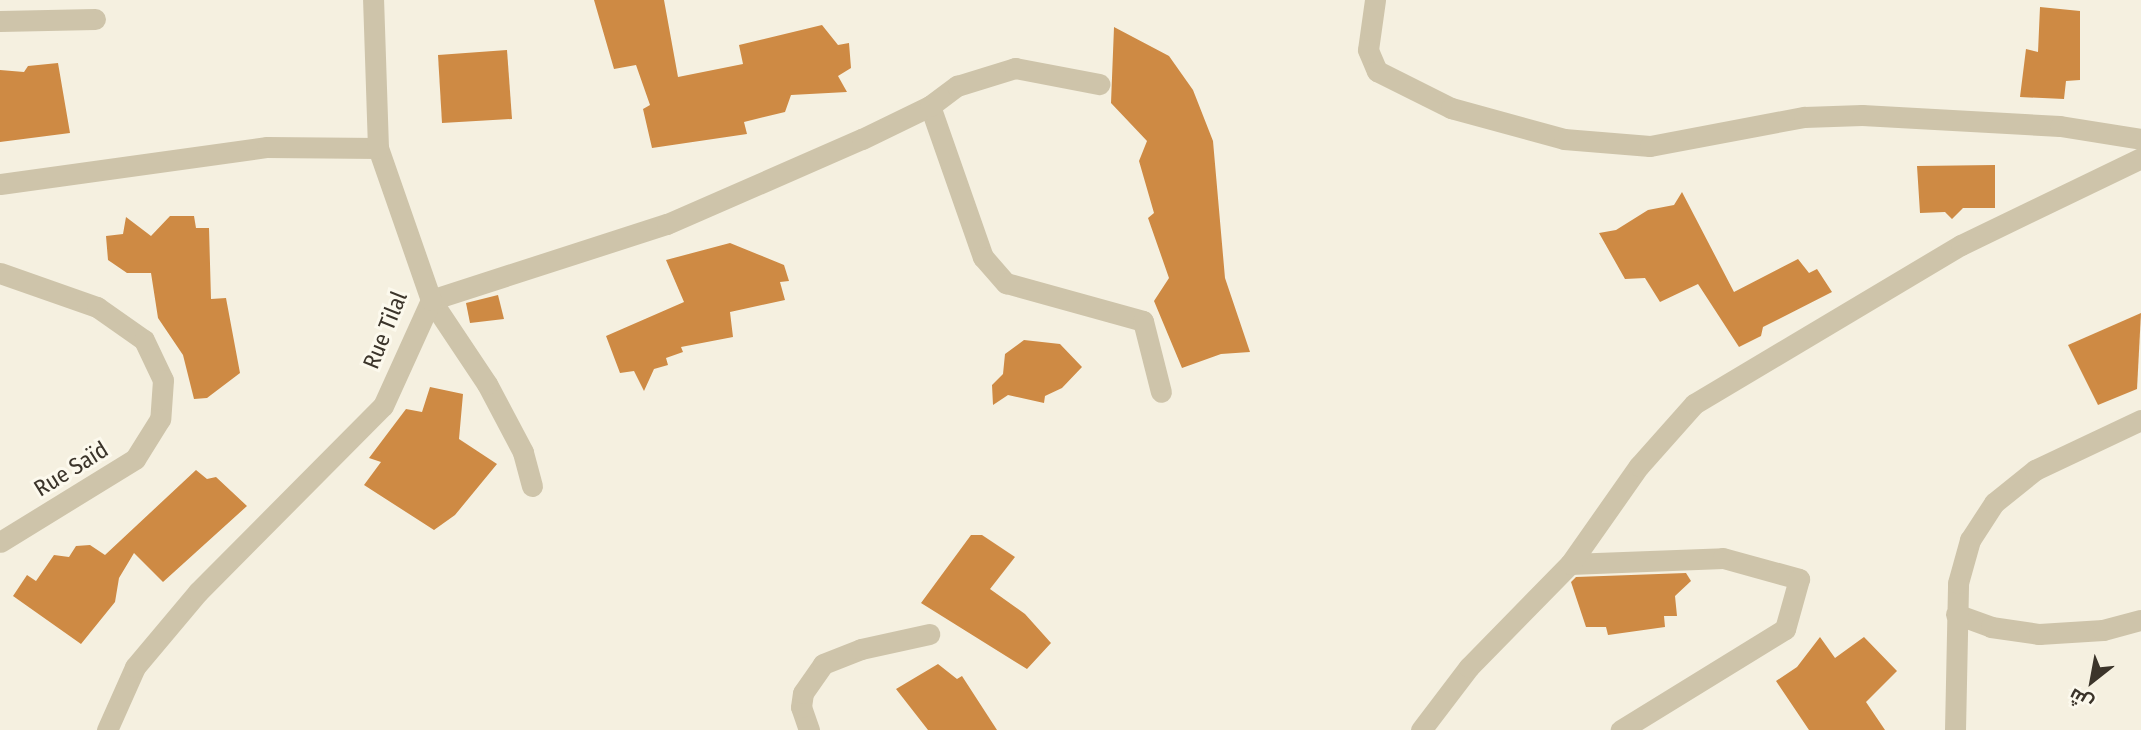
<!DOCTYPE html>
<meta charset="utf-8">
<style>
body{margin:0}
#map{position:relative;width:2141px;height:730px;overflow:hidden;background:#f5f0e0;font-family:"Fira Sans Condensed",Cairo,sans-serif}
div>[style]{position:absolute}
.building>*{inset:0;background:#ce8a44}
.street>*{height:21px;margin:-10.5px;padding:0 10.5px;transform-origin:10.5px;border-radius:10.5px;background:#cec4aa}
span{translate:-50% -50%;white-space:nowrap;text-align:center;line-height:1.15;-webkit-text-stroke:6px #fcf9ed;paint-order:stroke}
.street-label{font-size:23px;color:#3b342a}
.north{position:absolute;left:2057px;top:646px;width:70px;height:70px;-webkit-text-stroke:5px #fcf9ed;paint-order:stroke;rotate:211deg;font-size:19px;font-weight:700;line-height:28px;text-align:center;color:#3b342a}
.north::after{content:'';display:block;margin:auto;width:24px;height:32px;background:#3b342a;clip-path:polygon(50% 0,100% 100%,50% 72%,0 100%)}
</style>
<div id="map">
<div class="building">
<div style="clip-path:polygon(594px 0,664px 0,678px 77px,743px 64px,739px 45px,822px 25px,838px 45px,849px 43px,851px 68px,838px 76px,847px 92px,791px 95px,785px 112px,744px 122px,747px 134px,652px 148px,643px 109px,650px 105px,636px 65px,614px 69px)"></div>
<div style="clip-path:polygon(2040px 7px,2080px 11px,2080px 80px,2066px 81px,2064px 99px,2020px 97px,2026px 49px,2038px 52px)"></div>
<div style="clip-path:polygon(1114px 27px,1169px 56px,1193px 90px,1213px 141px,1225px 278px,1250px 352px,1221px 354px,1182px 368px,1154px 301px,1169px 278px,1148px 218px,1154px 213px,1139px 161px,1147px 141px,1111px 103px)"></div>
<div style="clip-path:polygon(507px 50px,512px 119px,442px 123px,438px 55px)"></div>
<div style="clip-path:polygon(58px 63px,70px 133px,0 142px,0 70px,24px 72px,28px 66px)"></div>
<div style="clip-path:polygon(1995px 165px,1995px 208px,1963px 208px,1952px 219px,1945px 212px,1920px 213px,1917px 166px)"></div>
<div style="clip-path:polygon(1682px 192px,1734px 292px,1798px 259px,1809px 273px,1817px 269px,1832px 292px,1763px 327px,1761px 336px,1739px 347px,1698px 284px,1660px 302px,1645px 278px,1625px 279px,1599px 233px,1616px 230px,1648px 210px,1674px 205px)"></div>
<div style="clip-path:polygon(170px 216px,194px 216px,196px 228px,209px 228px,211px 299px,226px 298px,240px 373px,207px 398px,194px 399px,183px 355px,158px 318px,151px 273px,127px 273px,108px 260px,106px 236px,123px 234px,126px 217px,151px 236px)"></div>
<div style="clip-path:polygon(730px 243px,784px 265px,789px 281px,780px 282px,785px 300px,730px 312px,733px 337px,681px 347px,683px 352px,666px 358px,668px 365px,654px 369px,644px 391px,634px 371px,620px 373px,606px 336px,684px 302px,666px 260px)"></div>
<div style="clip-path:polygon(498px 295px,504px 319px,470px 323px,466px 303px)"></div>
<div style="clip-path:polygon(2141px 313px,2137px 389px,2098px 405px,2068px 345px)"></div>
<div style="clip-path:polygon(1024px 340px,1060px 344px,1082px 367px,1062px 388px,1045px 396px,1044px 403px,1008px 395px,993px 405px,992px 385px,1003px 374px,1005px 354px)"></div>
<div style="clip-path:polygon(430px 387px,463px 394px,459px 439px,497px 464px,455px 515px,434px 530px,364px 485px,381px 462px,369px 458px,406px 409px,422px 412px)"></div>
<div style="clip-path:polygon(196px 470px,207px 479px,216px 477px,247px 506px,163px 582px,134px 553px,119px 578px,115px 602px,81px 644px,13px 596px,27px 575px,36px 581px,54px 555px,69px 557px,76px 546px,90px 545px,105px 555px)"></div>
<div style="clip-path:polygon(971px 535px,982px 535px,1015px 557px,990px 589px,1025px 614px,1051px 643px,1027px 669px,921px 603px)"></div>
<div style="clip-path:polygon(1686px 573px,1691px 581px,1675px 596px,1677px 616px,1664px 616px,1665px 627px,1608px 635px,1606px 627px,1586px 627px,1571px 582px,1576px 577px)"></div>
<div style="clip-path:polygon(1820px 637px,1835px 658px,1864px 637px,1897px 671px,1866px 702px,1885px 730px,1809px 730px,1776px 681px,1797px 667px)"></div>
<div style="clip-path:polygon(938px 664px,957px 679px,962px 676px,997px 730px,928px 730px,896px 689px)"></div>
</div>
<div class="street">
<div style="left:1375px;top:0;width:50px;rotate:98deg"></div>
<div style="left:1368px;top:50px;width:23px;rotate:67deg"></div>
<div style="left:1377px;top:71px;width:83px;rotate:26.6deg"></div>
<div style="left:1451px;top:108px;width:117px;rotate:15.3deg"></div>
<div style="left:1564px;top:139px;width:86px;rotate:4.7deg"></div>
<div style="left:1650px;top:146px;width:157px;rotate:-10.7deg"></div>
<div style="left:1804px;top:117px;width:58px;rotate:-2deg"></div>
<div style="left:1862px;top:115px;width:198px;rotate:3.2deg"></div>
<div style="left:2060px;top:126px;width:82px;rotate:9.1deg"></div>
<div style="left:0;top:21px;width:95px;rotate:-1.2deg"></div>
<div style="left:930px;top:106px;width:160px;rotate:70.7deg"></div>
<div style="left:983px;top:257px;width:35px;rotate:49deg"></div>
<div style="left:1006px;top:283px;width:142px;rotate:15.5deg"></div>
<div style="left:1143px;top:321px;width:73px;rotate:75.8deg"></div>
<div style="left:0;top:184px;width:270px;rotate:-7.9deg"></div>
<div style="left:267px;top:147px;width:111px;rotate:0.5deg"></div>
<div style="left:0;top:273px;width:103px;rotate:19.3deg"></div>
<div style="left:97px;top:307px;width:57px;rotate:35.1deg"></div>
<div style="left:144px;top:340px;width:44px;rotate:64.6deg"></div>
<div style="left:163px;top:380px;width:39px;rotate:94deg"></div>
<div style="left:160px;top:419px;width:47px;rotate:122deg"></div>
<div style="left:135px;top:459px;width:158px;rotate:148.4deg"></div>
<div style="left:532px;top:486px;width:35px;rotate:-105deg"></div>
<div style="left:523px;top:452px;width:77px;rotate:-117.9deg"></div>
<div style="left:487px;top:384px;width:101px;rotate:-123.7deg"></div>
<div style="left:431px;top:300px;width:248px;rotate:-17.9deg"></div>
<div style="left:667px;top:224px;width:213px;rotate:-23.6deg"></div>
<div style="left:862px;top:139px;width:76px;rotate:-25.9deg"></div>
<div style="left:930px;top:106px;width:34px;rotate:-37deg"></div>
<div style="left:957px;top:86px;width:61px;rotate:-17.2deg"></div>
<div style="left:1015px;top:68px;width:86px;rotate:10.8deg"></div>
<div style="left:1570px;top:564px;width:153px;rotate:-2.2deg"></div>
<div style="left:1723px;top:558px;width:79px;rotate:15.4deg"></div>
<div style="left:1799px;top:579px;width:52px;rotate:105.6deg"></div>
<div style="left:1785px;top:629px;width:193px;rotate:148.4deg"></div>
<div style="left:1956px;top:614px;width:37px;rotate:20deg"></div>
<div style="left:1991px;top:627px;width:49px;rotate:8.3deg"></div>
<div style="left:2039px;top:634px;width:64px;rotate:-3.6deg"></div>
<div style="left:2103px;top:630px;width:39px;rotate:-15deg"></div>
<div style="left:107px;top:730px;width:69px;rotate:-66deg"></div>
<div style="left:135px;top:667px;width:98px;rotate:-50deg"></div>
<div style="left:198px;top:592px;width:262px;rotate:-45.2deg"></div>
<div style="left:383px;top:406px;width:116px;rotate:-65.6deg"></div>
<div style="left:431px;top:300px;width:161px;rotate:-109.2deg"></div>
<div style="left:378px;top:148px;width:148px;rotate:-91.9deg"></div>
<div style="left:809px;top:730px;width:24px;rotate:-109deg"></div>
<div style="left:801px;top:707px;width:14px;rotate:-82deg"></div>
<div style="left:803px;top:693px;width:35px;rotate:-55deg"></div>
<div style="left:823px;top:664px;width:41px;rotate:-21.5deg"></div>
<div style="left:861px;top:649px;width:70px;rotate:-12.4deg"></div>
<div style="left:1421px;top:730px;width:79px;rotate:-52.7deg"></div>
<div style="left:1469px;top:667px;width:144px;rotate:-45.6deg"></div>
<div style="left:1570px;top:564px;width:120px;rotate:-54.9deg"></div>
<div style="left:1639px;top:466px;width:83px;rotate:-48.4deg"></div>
<div style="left:1694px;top:404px;width:311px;rotate:-30.8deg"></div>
<div style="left:1961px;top:245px;width:200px;rotate:-25.8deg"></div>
<div style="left:1955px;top:730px;width:147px;rotate:-88.8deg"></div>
<div style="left:1958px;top:583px;width:45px;rotate:-74.4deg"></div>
<div style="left:1970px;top:540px;width:44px;rotate:-57deg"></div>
<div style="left:1994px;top:503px;width:53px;rotate:-38.8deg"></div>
<div style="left:2035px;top:470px;width:117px;rotate:-25.3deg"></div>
</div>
<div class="street-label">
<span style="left:385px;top:330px;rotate:-68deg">Rue Tilal</span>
<span style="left:71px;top:469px;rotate:-32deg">Rue Saïd</span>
</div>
<div class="north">ش</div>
</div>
